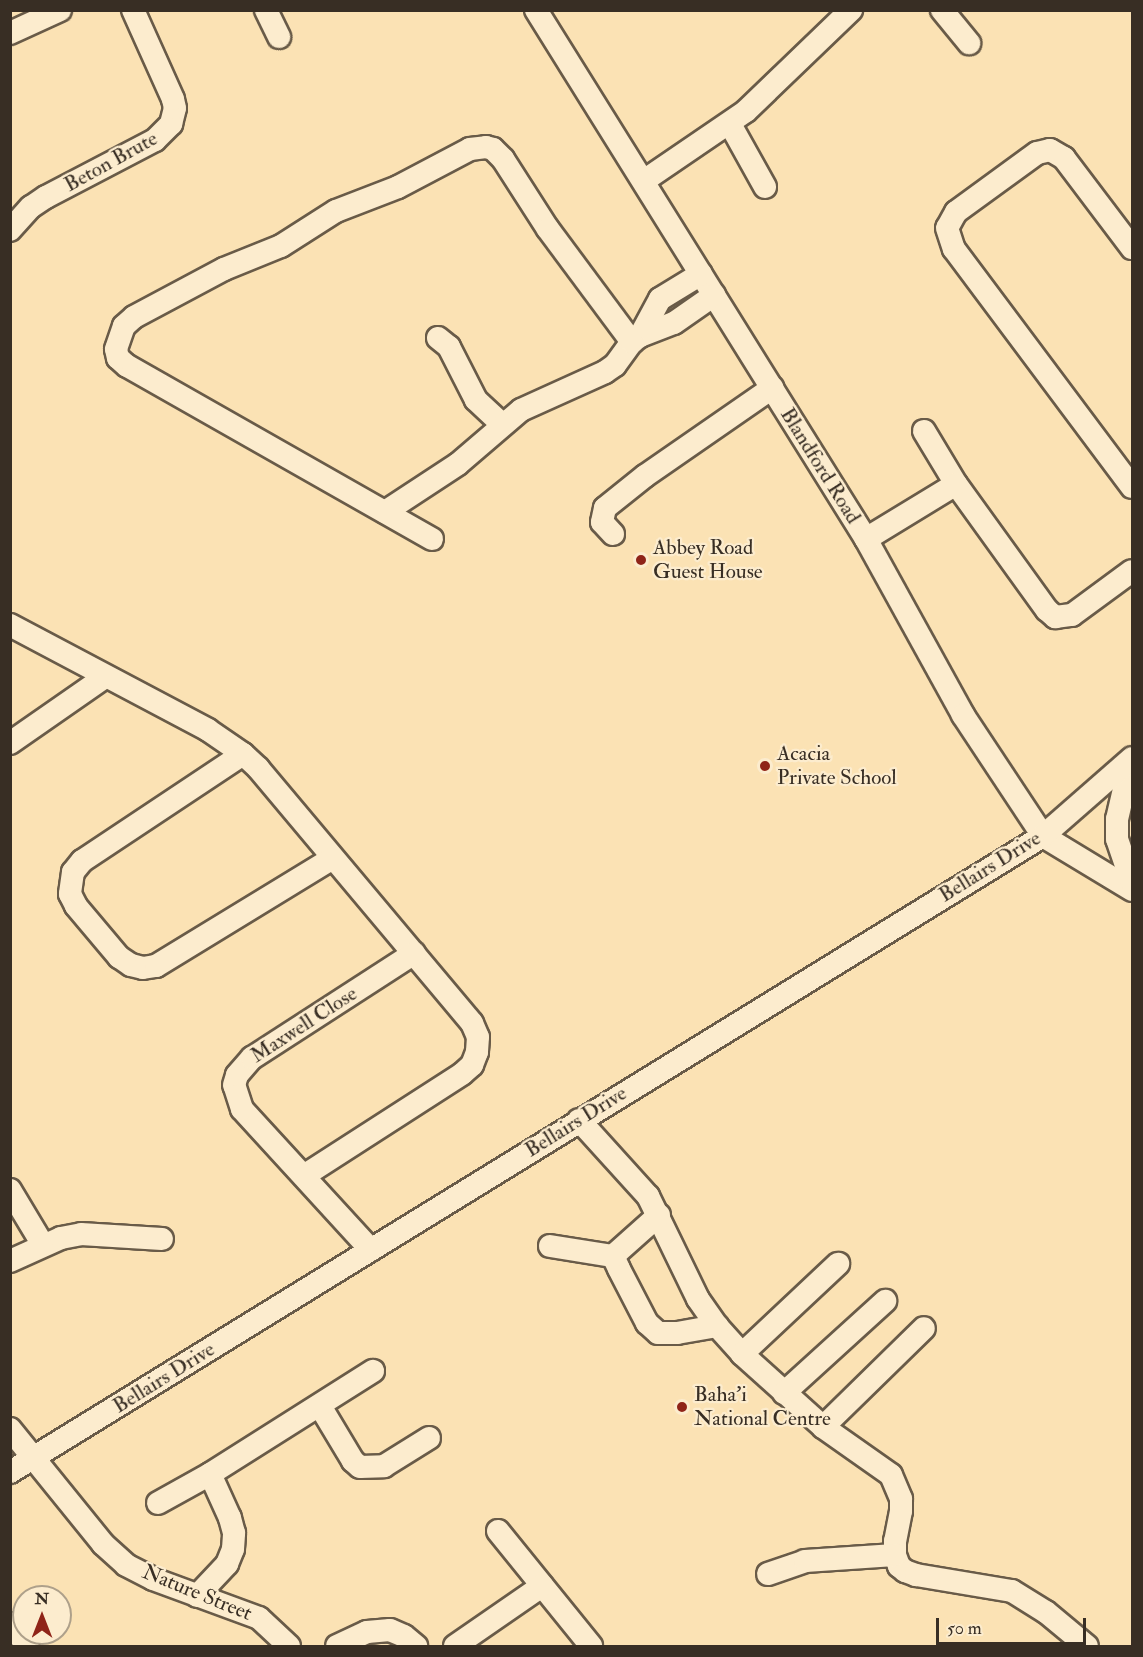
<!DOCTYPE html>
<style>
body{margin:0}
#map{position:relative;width:1143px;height:1657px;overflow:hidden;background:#fbe2b4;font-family:"IM FELL Double Pica",serif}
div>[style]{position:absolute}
.roads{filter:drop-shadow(2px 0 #695b48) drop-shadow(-2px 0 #695b48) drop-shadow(0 2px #695b48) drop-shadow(0 -2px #695b48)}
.minor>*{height:22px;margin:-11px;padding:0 11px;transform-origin:11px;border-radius:11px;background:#fcecce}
.dots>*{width:16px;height:16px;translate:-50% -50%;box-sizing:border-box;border:3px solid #fcecce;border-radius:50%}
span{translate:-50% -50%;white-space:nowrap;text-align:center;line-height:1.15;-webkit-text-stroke:4.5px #fcecce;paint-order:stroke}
.street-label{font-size:21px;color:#382e24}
.poi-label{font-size:21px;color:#382e24}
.left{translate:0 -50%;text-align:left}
.frame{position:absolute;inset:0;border:12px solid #382e24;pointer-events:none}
.north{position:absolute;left:12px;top:1585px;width:60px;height:60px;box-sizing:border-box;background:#fcecce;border:2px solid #aea08a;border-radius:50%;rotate:0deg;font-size:16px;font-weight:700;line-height:24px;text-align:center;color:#382e24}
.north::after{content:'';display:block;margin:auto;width:21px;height:27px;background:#8f2418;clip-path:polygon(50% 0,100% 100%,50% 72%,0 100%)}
.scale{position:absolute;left:936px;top:1618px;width:150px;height:27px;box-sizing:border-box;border:3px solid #382e24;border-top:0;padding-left:8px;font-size:18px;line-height:21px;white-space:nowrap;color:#382e24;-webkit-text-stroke:4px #fcecce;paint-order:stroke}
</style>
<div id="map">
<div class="roads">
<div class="minor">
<div style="left:266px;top:10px;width:30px;rotate:64deg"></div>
<div style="left:536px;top:10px;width:623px;rotate:58.04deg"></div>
<div style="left:866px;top:539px;width:201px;rotate:61.1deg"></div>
<div style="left:963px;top:715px;width:145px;rotate:56.5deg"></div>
<div style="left:1043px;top:836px;width:104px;rotate:31.2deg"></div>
<div style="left:942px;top:10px;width:43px;rotate:50.7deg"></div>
<div style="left:10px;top:33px;width:55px;rotate:-24.7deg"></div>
<div style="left:730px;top:124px;width:72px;rotate:60.9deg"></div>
<div style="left:645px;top:180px;width:122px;rotate:-34.3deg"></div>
<div style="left:746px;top:111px;width:146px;rotate:-43.9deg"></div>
<div style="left:10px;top:230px;width:31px;rotate:-48deg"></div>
<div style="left:31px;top:207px;width:18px;rotate:-34deg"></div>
<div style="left:46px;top:197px;width:123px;rotate:-27.6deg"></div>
<div style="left:155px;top:140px;width:23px;rotate:-45deg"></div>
<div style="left:171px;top:124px;width:16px;rotate:-76deg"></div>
<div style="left:175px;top:108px;width:9px;rotate:-103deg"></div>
<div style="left:173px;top:99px;width:98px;rotate:-114.2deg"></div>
<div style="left:1132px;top:248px;width:113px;rotate:-127.1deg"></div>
<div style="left:1064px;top:158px;width:16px;rotate:-150deg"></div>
<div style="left:1050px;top:150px;width:13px;rotate:167deg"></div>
<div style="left:1037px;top:153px;width:100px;rotate:143.9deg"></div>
<div style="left:956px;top:212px;width:18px;rotate:119deg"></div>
<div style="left:947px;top:228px;width:22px;rotate:72deg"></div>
<div style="left:954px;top:249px;width:297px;rotate:53.2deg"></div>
<div style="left:640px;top:336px;width:42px;rotate:-61.6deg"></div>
<div style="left:660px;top:299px;width:48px;rotate:-31.4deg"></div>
<div style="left:438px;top:338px;width:14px;rotate:39deg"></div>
<div style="left:449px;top:347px;width:59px;rotate:63deg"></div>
<div style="left:476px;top:400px;width:35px;rotate:43deg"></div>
<div style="left:924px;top:431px;width:62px;rotate:58.9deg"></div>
<div style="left:956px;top:484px;width:155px;rotate:54.2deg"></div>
<div style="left:1047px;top:610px;width:11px;rotate:41deg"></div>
<div style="left:1055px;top:617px;width:17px;rotate:-7deg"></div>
<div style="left:1072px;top:615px;width:74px;rotate:-36.3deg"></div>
<div style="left:385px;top:512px;width:87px;rotate:-33.3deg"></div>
<div style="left:458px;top:464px;width:83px;rotate:-40.6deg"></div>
<div style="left:521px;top:410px;width:92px;rotate:-24.3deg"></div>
<div style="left:605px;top:372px;width:12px;rotate:-35deg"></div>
<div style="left:615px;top:365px;width:29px;rotate:-54deg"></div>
<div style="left:632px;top:342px;width:10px;rotate:-37deg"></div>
<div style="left:640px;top:336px;width:36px;rotate:-21deg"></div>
<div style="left:674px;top:323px;width:49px;rotate:-35deg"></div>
<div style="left:613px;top:534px;width:16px;rotate:-133deg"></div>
<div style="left:602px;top:522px;width:14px;rotate:-78deg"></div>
<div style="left:605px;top:508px;width:51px;rotate:-38.7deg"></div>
<div style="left:645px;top:476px;width:155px;rotate:-34.7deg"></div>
<div style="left:432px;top:539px;width:351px;rotate:-150.4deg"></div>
<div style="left:127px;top:366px;width:12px;rotate:-138deg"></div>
<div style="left:118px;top:358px;width:9px;rotate:-103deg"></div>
<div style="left:116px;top:349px;width:24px;rotate:-71deg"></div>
<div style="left:124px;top:326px;width:13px;rotate:-42deg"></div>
<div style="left:134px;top:317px;width:102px;rotate:-28.1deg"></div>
<div style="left:224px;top:269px;width:61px;rotate:-22deg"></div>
<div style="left:281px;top:246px;width:65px;rotate:-32.5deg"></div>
<div style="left:336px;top:211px;width:66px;rotate:-21.2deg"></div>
<div style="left:398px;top:187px;width:81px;rotate:-27.8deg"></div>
<div style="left:470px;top:149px;width:16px;rotate:-7deg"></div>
<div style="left:486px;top:147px;width:7px;rotate:16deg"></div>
<div style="left:493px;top:149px;width:14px;rotate:45deg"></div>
<div style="left:503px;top:159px;width:83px;rotate:57.3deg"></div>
<div style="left:548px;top:229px;width:141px;rotate:53.4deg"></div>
<div style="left:866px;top:539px;width:105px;rotate:-31.4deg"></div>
<div style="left:10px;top:625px;width:224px;rotate:27.9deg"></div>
<div style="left:208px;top:730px;width:42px;rotate:34.4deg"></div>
<div style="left:243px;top:754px;width:21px;rotate:43deg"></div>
<div style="left:258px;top:768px;width:333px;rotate:50deg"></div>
<div style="left:472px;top:1023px;width:15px;rotate:67deg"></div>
<div style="left:478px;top:1037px;width:15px;rotate:94deg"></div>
<div style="left:477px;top:1052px;width:14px;rotate:111deg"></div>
<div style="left:472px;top:1065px;width:13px;rotate:138deg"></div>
<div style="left:462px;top:1074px;width:188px;rotate:147.2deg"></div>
<div style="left:10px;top:743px;width:116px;rotate:-34.8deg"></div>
<div style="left:243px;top:754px;width:193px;rotate:146.4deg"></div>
<div style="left:82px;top:861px;width:14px;rotate:129deg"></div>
<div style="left:73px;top:872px;width:22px;rotate:98deg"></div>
<div style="left:70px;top:894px;width:13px;rotate:63deg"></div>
<div style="left:76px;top:906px;width:67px;rotate:49.9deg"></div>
<div style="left:119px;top:957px;width:14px;rotate:34deg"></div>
<div style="left:131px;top:965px;width:12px;rotate:14deg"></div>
<div style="left:143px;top:968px;width:13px;rotate:-9deg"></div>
<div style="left:156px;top:966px;width:207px;rotate:-31.4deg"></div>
<div style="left:1132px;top:775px;width:16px;rotate:120deg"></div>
<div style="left:1124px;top:789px;width:31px;rotate:103deg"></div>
<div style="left:1117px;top:819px;width:20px;rotate:90deg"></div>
<div style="left:1117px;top:839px;width:46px;rotate:71.2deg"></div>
<div style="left:579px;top:1120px;width:103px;rotate:47.8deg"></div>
<div style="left:648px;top:1196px;width:114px;rotate:64.1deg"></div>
<div style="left:698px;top:1299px;width:33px;rotate:55deg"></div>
<div style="left:717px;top:1326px;width:38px;rotate:48deg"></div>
<div style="left:742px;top:1354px;width:109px;rotate:42deg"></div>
<div style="left:823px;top:1427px;width:83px;rotate:35.2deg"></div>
<div style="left:891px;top:1475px;width:26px;rotate:67deg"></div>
<div style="left:901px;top:1499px;width:12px;rotate:90deg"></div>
<div style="left:901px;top:1511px;width:31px;rotate:101deg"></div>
<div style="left:895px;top:1541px;width:14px;rotate:90deg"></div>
<div style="left:895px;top:1555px;width:12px;rotate:70deg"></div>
<div style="left:899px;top:1566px;width:8px;rotate:40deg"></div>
<div style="left:905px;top:1571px;width:12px;rotate:20deg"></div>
<div style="left:916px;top:1575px;width:97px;rotate:9.5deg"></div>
<div style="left:1012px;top:1591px;width:40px;rotate:32deg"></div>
<div style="left:1046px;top:1612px;width:53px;rotate:39.7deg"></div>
<div style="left:10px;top:1190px;width:64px;rotate:59deg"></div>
<div style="left:659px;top:1215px;width:62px;rotate:138.3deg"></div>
<div style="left:613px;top:1256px;width:14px;rotate:65deg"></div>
<div style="left:619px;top:1269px;width:61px;rotate:62.6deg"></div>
<div style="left:647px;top:1323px;width:15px;rotate:42deg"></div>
<div style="left:658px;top:1333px;width:19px"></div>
<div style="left:677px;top:1333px;width:41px;rotate:-9.9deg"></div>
<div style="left:550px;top:1246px;width:64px;rotate:9deg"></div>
<div style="left:371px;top:1250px;width:191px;rotate:-132.5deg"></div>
<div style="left:242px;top:1109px;width:25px;rotate:-108deg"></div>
<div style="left:234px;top:1085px;width:10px;rotate:-73deg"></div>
<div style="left:237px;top:1075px;width:23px;rotate:-49deg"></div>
<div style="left:252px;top:1058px;width:193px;rotate:-32.9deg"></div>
<div style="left:10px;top:1261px;width:56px;rotate:-24.3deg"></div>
<div style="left:61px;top:1238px;width:20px;rotate:-11deg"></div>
<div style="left:81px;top:1234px;width:81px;rotate:3.5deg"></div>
<div style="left:742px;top:1354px;width:132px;rotate:-43.2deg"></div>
<div style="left:784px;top:1393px;width:137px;rotate:-42.3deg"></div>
<div style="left:320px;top:1406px;width:64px;rotate:59deg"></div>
<div style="left:353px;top:1461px;width:9px;rotate:41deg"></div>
<div style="left:360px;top:1467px;width:24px;rotate:-2deg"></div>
<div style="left:384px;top:1466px;width:53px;rotate:-31.9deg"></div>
<div style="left:823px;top:1427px;width:141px;rotate:-44.4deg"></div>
<div style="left:10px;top:1429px;width:148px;rotate:51deg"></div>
<div style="left:103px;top:1544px;width:31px;rotate:42deg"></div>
<div style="left:126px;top:1565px;width:30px;rotate:27deg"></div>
<div style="left:153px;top:1579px;width:113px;rotate:20.2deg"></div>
<div style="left:259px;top:1618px;width:41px;rotate:43deg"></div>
<div style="left:10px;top:1472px;width:1213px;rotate:-31.62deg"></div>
<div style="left:1043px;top:836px;width:118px;rotate:-41.2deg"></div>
<div style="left:158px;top:1503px;width:60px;rotate:-29.1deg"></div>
<div style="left:210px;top:1474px;width:193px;rotate:-32.3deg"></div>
<div style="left:498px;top:1531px;width:148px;rotate:51deg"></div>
<div style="left:768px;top:1574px;width:39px;rotate:-19deg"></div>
<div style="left:805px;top:1561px;width:90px;rotate:-3.8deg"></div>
<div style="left:197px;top:1596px;width:44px;rotate:-46.8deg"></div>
<div style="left:227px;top:1564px;width:16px;rotate:-68deg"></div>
<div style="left:233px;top:1549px;width:16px;rotate:-86deg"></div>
<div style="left:234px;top:1533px;width:16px;rotate:-105deg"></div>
<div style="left:230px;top:1518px;width:48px;rotate:-114.4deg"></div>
<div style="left:10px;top:1624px;width:28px;rotate:51deg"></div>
<div style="left:337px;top:1646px;width:33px;rotate:-25deg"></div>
<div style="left:367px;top:1632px;width:23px;rotate:-5deg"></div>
<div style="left:390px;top:1630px;width:15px;rotate:23deg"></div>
<div style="left:404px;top:1636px;width:16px;rotate:40deg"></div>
<div style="left:455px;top:1646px;width:106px;rotate:-34.6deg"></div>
</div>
</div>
<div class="dots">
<div style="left:641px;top:560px;background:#8f2418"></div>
<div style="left:765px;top:766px;background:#8f2418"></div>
<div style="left:682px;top:1407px;background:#8f2418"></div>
</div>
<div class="street-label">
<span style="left:111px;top:162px;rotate:-29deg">Beton Brute</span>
<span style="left:820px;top:466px;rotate:58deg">Blandford Road</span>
<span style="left:990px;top:867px;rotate:-32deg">Bellairs Drive</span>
<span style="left:304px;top:1025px;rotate:-33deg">Maxwell Close</span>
<span style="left:576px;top:1122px;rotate:-32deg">Bellairs Drive</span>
<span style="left:164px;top:1378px;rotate:-32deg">Bellairs Drive</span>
<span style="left:197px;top:1593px;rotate:22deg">Nature Street</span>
</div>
<div class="poi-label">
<span class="left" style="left:653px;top:560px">Abbey Road<br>Guest House</span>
<span class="left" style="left:777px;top:766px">Acacia<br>Private School</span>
<span class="left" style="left:694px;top:1407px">Baha'i<br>National Centre</span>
</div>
<div class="frame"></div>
<div class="north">N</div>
<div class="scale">50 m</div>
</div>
